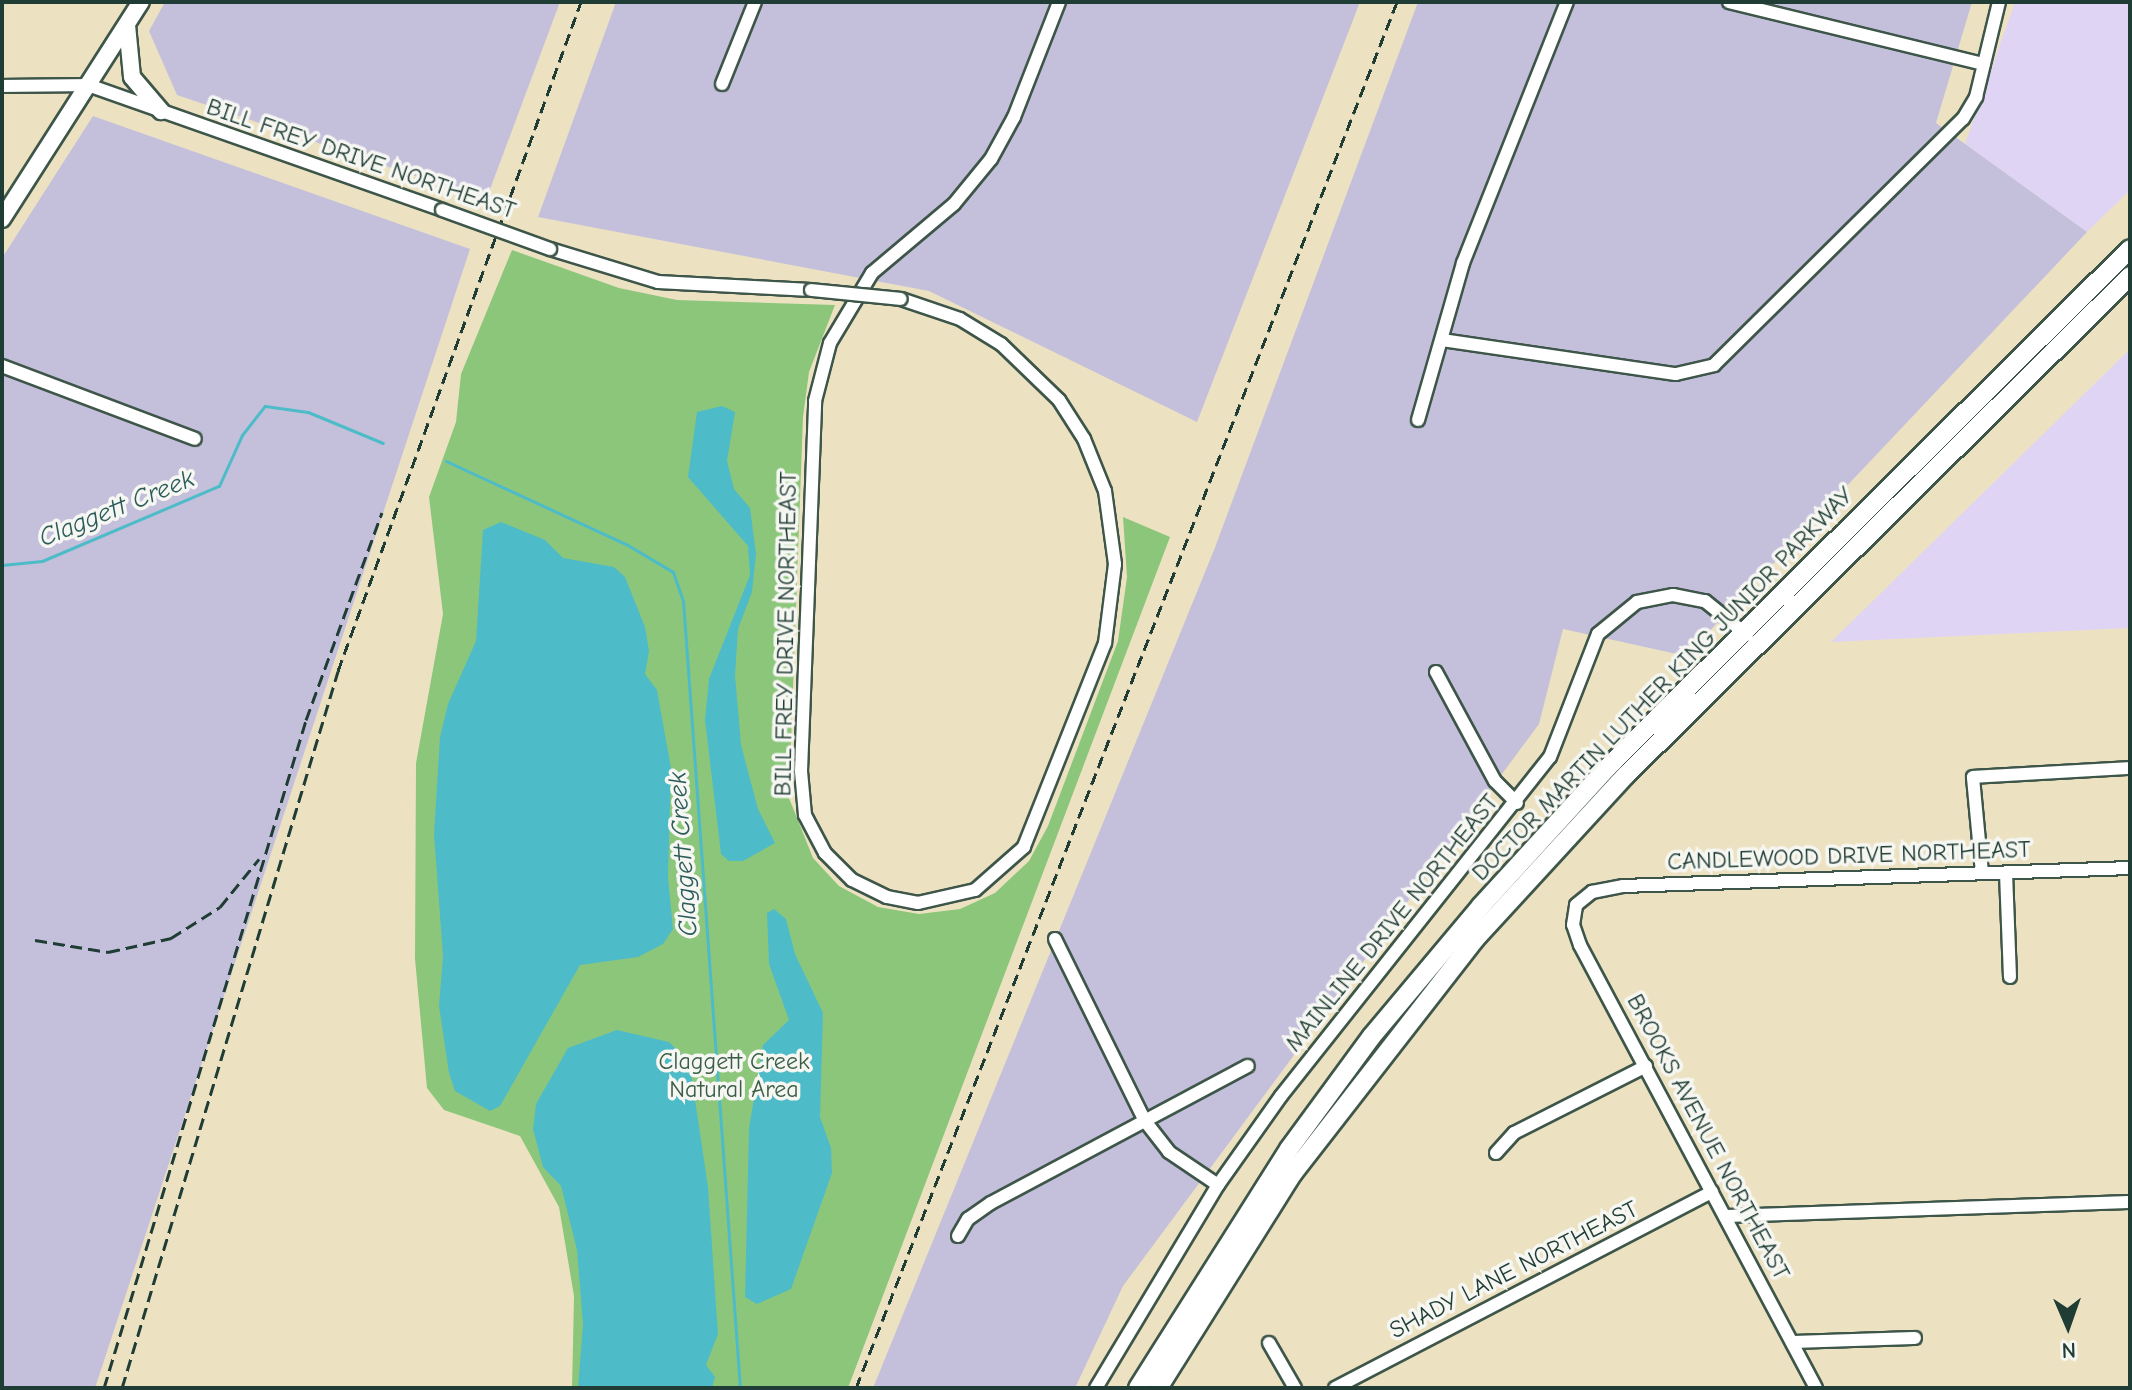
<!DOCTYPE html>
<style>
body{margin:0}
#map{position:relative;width:2132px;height:1390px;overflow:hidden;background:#ece2c2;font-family:"Comic Neue",sans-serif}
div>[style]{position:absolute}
.built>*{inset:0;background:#e0d4f4}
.industrial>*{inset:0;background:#c4c0db}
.green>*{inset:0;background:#8cc67b}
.water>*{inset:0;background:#4ebbc8}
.stream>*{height:3px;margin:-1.5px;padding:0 1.5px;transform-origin:1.5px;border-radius:1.5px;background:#4ebbc8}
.roads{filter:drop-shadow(2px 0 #3e5649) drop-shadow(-2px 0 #3e5649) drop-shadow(0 2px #3e5649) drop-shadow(0 -2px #3e5649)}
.minor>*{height:12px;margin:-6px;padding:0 6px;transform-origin:6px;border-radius:6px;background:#fff}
.major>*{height:16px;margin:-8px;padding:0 8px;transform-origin:8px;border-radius:8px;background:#fff}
.highway>*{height:18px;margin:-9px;padding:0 9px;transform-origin:9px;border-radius:9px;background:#fff}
.rail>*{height:3px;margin-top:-1.5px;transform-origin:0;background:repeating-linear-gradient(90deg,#1f3d34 0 12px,transparent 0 18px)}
.bridges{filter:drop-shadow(2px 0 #3e5649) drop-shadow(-2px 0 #3e5649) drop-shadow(0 2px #3e5649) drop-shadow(0 -2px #3e5649)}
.minor-bridge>*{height:12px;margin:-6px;padding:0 6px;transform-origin:6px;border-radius:6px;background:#fff}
span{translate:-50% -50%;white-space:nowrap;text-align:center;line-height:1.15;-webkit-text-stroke:7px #f6f6f2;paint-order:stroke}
.street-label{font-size:24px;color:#1f3d34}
.park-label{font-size:24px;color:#3a5f46}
.water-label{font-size:26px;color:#2b5c59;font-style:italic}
.frame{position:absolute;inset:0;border:4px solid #1f3d34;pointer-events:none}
.north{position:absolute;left:2028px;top:1286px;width:80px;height:80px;-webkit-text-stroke:6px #f6f6f2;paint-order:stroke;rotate:178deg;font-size:22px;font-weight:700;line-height:32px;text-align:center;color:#1f3d34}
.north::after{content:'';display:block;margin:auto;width:28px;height:36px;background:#1f3d34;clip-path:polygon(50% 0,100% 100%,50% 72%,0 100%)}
</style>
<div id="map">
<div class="built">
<div style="clip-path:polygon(2015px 2px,2130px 2px,2130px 190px,2087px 232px,1965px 144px)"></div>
<div style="clip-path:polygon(2130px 349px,2130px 628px,1831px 642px)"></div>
</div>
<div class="industrial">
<div style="clip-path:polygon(165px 2px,560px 2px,486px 200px,177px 95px,149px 31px)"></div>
<div style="clip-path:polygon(616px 2px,1360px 2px,1197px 422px,929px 291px,538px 217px)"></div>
<div style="clip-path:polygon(1418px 2px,1972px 2px,1936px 123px,2087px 232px,1686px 656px,1563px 629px,1539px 724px,1123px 1286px,1075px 1388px,873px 1388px,1214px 550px)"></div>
<div style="clip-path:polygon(93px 116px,470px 249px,95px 1388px,2px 1388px,2px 258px)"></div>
</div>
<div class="green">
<div style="clip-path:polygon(512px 250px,619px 288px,677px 300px,835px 305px,809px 372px,803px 417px,789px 798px,813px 858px,839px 886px,878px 907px,919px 914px,960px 909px,995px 893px,1029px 861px,1048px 826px,1118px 641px,1127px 577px,1123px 517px,1170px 537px,848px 1388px,572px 1388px,574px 1296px,559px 1207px,520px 1136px,444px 1110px,427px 1088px,415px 959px,416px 763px,443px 614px,429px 497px,456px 422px,461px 374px)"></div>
</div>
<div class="water">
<div style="clip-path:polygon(722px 406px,735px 412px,727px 461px,734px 489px,750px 508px,756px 554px,752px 592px,738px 629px,735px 675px,741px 745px,758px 809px,775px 843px,743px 861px,729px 861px,721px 854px,705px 720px,709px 679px,750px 575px,748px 546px,688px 477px,697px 412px)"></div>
<div style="clip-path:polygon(501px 522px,545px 540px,563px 558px,614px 567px,625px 577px,645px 627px,649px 651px,645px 674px,657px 690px,671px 768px,668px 877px,673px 929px,663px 944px,638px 957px,580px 965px,500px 1106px,490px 1111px,455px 1091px,449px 1073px,439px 1006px,443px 956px,434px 834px,440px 737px,448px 704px,476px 641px,483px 530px)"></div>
<div style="clip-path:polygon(774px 909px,786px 919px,795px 954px,823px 1013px,820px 1117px,831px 1148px,832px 1173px,791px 1289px,757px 1304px,745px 1297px,749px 1128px,763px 1045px,789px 1020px,769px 964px,767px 913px)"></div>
<div style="clip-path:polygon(617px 1030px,669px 1042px,687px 1060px,691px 1073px,708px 1187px,718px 1334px,706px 1365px,715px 1377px,712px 1388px,578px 1388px,583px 1324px,577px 1250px,561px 1186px,543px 1167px,533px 1129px,536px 1104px,568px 1048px)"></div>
</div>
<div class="stream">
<div style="left:446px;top:461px;width:198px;rotate:24.8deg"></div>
<div style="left:626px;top:544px;width:55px;rotate:30.8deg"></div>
<div style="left:673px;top:572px;width:31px;rotate:71deg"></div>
<div style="left:683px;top:601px;width:789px;rotate:85.86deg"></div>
<div style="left:2px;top:565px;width:40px;rotate:-5.7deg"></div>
<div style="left:42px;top:561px;width:192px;rotate:-23deg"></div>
<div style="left:219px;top:486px;width:56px;rotate:-65.7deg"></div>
<div style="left:242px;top:435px;width:37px;rotate:-52deg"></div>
<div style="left:265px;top:406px;width:43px;rotate:7.9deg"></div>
<div style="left:308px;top:412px;width:81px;rotate:22.5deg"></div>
</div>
<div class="roads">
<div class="minor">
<div style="left:1729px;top:2px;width:262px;rotate:13.7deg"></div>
<div style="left:722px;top:84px;width:88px;rotate:-68.1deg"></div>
<div style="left:2px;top:86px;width:86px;rotate:-0.7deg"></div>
<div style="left:88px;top:85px;width:375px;rotate:19.4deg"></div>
<div style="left:550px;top:249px;width:113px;rotate:17deg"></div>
<div style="left:658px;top:282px;width:153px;rotate:3deg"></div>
<div style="left:901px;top:299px;width:62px;rotate:18.7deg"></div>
<div style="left:960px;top:319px;width:48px;rotate:31.4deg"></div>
<div style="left:1001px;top:344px;width:81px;rotate:44deg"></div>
<div style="left:1059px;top:400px;width:46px;rotate:57.3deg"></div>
<div style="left:1084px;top:439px;width:56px;rotate:68deg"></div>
<div style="left:1105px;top:491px;width:74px;rotate:82.2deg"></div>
<div style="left:1115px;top:564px;width:80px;rotate:97.2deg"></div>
<div style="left:1105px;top:643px;width:219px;rotate:111.7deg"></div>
<div style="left:1024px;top:847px;width:65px;rotate:138.7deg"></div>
<div style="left:975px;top:890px;width:58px;rotate:167.2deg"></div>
<div style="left:918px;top:903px;width:32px;rotate:-169deg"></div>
<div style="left:887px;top:897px;width:39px;rotate:-154deg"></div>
<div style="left:852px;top:880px;width:38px;rotate:-135deg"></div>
<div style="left:825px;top:853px;width:43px;rotate:-117.8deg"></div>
<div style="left:805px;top:815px;width:44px;rotate:-95.2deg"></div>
<div style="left:801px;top:771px;width:370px;rotate:-87.8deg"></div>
<div style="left:815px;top:401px;width:60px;rotate:-75.5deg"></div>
<div style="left:830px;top:343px;width:82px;rotate:-59deg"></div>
<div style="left:872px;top:273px;width:107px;rotate:-40.1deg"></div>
<div style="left:954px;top:204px;width:58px;rotate:-50.6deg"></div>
<div style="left:991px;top:159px;width:48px;rotate:-61.3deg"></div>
<div style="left:1014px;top:117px;width:123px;rotate:-68.6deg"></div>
<div style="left:1442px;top:340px;width:236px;rotate:8.3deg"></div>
<div style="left:1676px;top:374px;width:39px;rotate:-13deg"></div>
<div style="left:1714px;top:365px;width:350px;rotate:-44.7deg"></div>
<div style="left:1963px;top:119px;width:26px;rotate:-59deg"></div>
<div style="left:1976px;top:97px;width:98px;rotate:-76.4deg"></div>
<div style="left:2px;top:366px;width:206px;rotate:20.7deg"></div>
<div style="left:1418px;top:420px;width:163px;rotate:-74deg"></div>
<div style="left:1463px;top:263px;width:281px;rotate:-68.3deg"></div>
<div style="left:1436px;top:672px;width:124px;rotate:61.6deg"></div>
<div style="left:1495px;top:781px;width:31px;rotate:45deg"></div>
<div style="left:1982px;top:873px;width:96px;rotate:-95.4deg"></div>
<div style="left:1973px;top:777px;width:157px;rotate:-3.3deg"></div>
<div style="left:2006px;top:873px;width:104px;rotate:87.8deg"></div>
<div style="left:1055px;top:939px;width:203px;rotate:63.7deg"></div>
<div style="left:1145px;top:1121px;width:39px;rotate:52deg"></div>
<div style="left:1169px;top:1152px;width:59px;rotate:34deg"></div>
<div style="left:1496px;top:1153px;width:27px;rotate:-48deg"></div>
<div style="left:1514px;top:1133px;width:148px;rotate:-26.9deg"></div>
<div style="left:1726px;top:1216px;width:404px;rotate:-2deg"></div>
<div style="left:958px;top:1236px;width:20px;rotate:-60deg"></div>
<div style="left:968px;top:1219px;width:28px;rotate:-35deg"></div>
<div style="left:991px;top:1203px;width:291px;rotate:-28.1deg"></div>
<div style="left:1792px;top:1342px;width:123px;rotate:-1.9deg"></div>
<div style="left:1269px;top:1343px;width:52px;rotate:60deg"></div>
<div style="left:1096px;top:1388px;width:237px;rotate:-59deg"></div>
<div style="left:1218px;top:1185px;width:109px;rotate:-54.7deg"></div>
<div style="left:1281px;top:1096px;width:433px;rotate:-51.6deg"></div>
<div style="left:1550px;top:757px;width:132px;rotate:-68.7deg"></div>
<div style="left:1598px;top:634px;width:50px;rotate:-39.4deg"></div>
<div style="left:1637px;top:602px;width:37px;rotate:-11deg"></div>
<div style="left:1673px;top:595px;width:33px;rotate:11deg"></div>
<div style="left:1705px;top:601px;width:54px;rotate:39deg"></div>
<div style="left:1335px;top:1388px;width:425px;rotate:-27.5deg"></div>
<div style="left:1816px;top:1388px;width:502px;rotate:-118.05deg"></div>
<div style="left:1580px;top:945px;width:21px;rotate:-109deg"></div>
<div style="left:1573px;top:925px;width:20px;rotate:-81deg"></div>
<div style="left:1576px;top:905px;width:21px;rotate:-39deg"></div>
<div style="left:1592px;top:892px;width:32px;rotate:-11deg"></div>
<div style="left:1623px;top:886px;width:507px;rotate:-2.03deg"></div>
</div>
<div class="major">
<div style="left:127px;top:25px;width:52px;rotate:84.5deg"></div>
<div style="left:132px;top:77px;width:45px;rotate:49.5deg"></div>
<div style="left:2px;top:219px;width:258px;rotate:-57.4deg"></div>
</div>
<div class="highway">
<div style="left:1138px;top:1388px;width:283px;rotate:-57.7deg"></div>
<div style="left:1289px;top:1149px;width:140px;rotate:-53.7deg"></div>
<div style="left:1372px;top:1036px;width:170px;rotate:-50deg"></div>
<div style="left:1481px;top:906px;width:188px;rotate:-47.6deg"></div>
<div style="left:1608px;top:767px;width:735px;rotate:-44.78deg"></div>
<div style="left:1158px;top:1388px;width:254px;rotate:-57.9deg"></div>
<div style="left:1293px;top:1173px;width:296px;rotate:-52.1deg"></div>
<div style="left:1475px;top:939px;width:223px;rotate:-47.4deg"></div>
<div style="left:1626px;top:775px;width:709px;rotate:-44.71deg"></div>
</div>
</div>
<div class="rail">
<div style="left:35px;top:940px;width:74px;rotate:9.3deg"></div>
<div style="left:108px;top:952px;width:65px;rotate:-12.5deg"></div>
<div style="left:171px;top:938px;width:58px;rotate:-32.3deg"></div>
<div style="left:220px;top:907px;width:62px;rotate:-50.9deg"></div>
<div style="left:104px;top:1388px;width:698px;rotate:-73.17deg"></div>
<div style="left:306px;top:720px;width:221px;rotate:-69.9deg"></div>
<div style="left:122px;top:1388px;width:749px;rotate:-73.23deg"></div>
<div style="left:338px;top:671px;width:712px;rotate:-70.04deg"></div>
<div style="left:856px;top:1388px;width:1488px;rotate:-68.68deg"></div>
</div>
<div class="bridges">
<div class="minor-bridge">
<div style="left:442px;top:210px;width:115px;rotate:19.9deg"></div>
<div style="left:811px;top:290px;width:90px;rotate:5.7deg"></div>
</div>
</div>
<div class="street-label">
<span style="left:361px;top:159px;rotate:19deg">BILL FREY DRIVE NORTHEAST</span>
<span style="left:786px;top:634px;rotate:-89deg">BILL FREY DRIVE NORTHEAST</span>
<span style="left:1663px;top:684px;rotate:-46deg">DOCTOR MARTIN LUTHER KING JUNIOR PARKWAY</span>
<span style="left:1849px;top:856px;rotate:-2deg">CANDLEWOOD DRIVE NORTHEAST</span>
<span style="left:1392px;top:923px;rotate:-51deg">MAINLINE DRIVE NORTHEAST</span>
<span style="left:1708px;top:1137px;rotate:62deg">BROOKS AVENUE NORTHEAST</span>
<span style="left:1514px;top:1270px;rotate:-27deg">SHADY LANE NORTHEAST</span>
</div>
<div class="park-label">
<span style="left:734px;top:1076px">Claggett Creek<br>Natural Area</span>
</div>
<div class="water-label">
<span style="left:117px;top:509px;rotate:-22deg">Claggett Creek</span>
<span style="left:684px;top:854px;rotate:-94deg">Claggett Creek</span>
</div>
<div class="frame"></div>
<div class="north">N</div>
</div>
